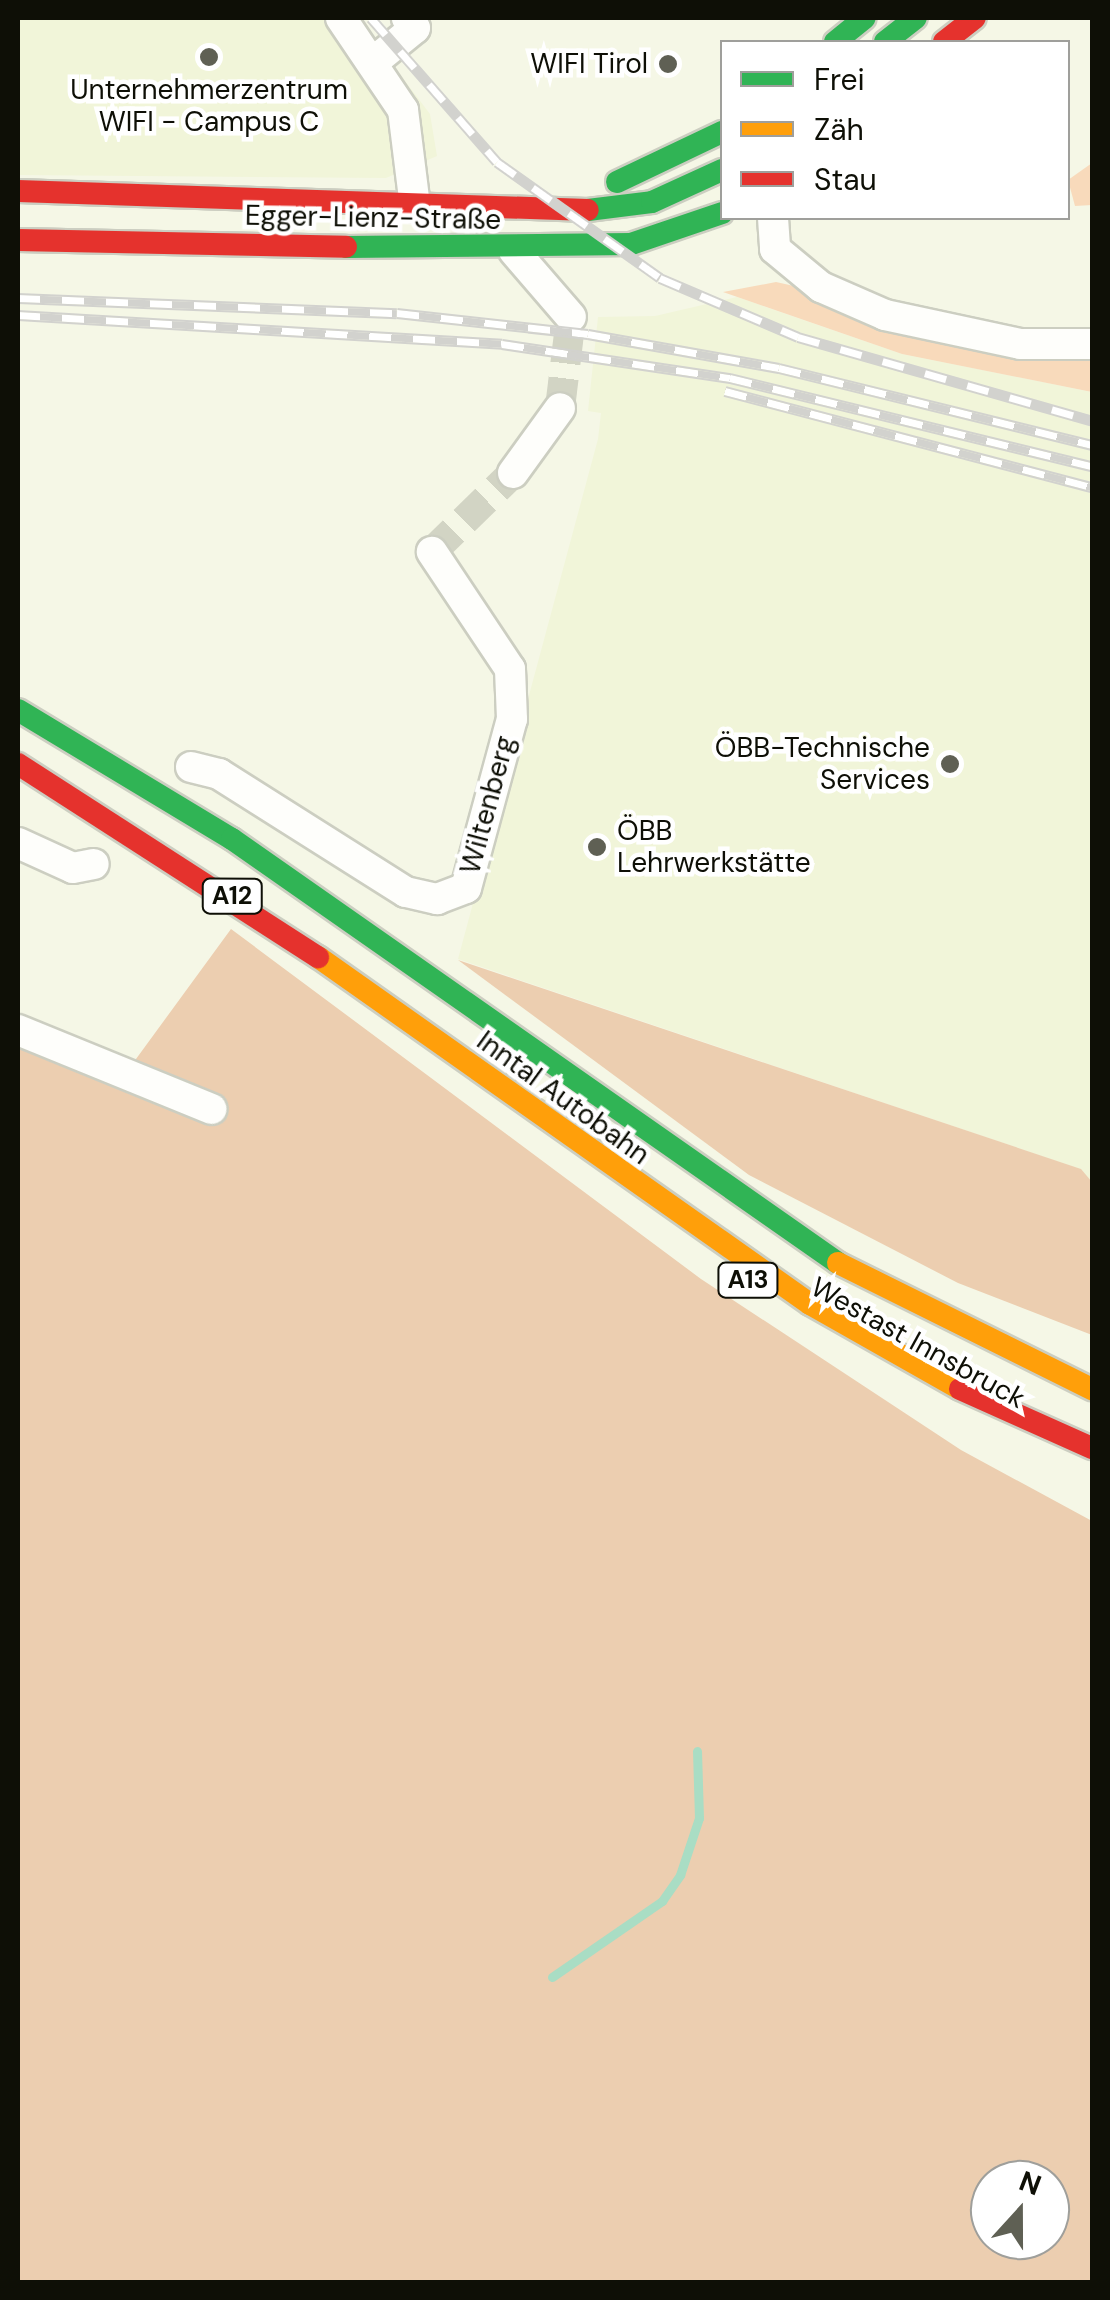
<!DOCTYPE html>
<meta charset="utf-8">
<style>
body{margin:0}
#map{position:relative;width:1110px;height:2300px;overflow:hidden;background:#f5f7e6;font-family:"DM Sans",sans-serif}
div>[style]{position:absolute}
.built>*{inset:0;background:#f1f5d9}
.green>*{inset:0;background:#f8dabb}
.forest>*{inset:0;background:#ecceb0}
.stream>*{height:9px;margin:-4.5px;padding:0 4.5px;transform-origin:4.5px;border-radius:4.5px;background:#a9ddc4}
.street-tunnel>*{height:30px;margin-top:-15px;transform-origin:0;background:repeating-linear-gradient(90deg,#d2d4c4 0 30px,transparent 0 45px)}
.roads{filter:drop-shadow(2px 0 #cccec1) drop-shadow(-2px 0 #cccec1) drop-shadow(0 2px #cccec1) drop-shadow(0 -2px #cccec1)}
.street>*{height:30px;margin:-15px;padding:0 15px;transform-origin:15px;border-radius:15px;background:#fefefb}
.fast>*{height:22px;margin:-11px;padding:0 11px;transform-origin:11px;border-radius:11px;background:#30b455}
.slow>*{height:22px;margin:-11px;padding:0 11px;transform-origin:11px;border-radius:11px;background:#ff9f0a}
.jam>*{height:22px;margin:-11px;padding:0 11px;transform-origin:11px;border-radius:11px;background:#e5322d}
.rail>*{height:11px;margin-top:-5.5px;transform-origin:0;background:repeating-linear-gradient(90deg,#fff 0 22px,#d2d2ce 0 44px);box-sizing:border-box;border-block:2px solid #d2d2ce}
.dots>*{width:28px;height:28px;translate:-50% -50%;box-sizing:border-box;border:5px solid #fff;border-radius:50%}
span{translate:-50% -50%;white-space:nowrap;text-align:center;line-height:1.15;-webkit-text-stroke:9px #fff;paint-order:stroke}
.shield-label span{padding:2px 8px;background:#fff;border:2px solid;border-radius:8px;-webkit-text-stroke-width:0}
.shield-label{font-size:25px;color:#0e0f06;font-weight:700}
.poi-label{font-size:28px;color:#0e0f06}
.right{translate:-100% -50%;text-align:right}
.left{translate:0 -50%;text-align:left}
.street-label{font-size:28px;color:#0e0f06}
.frame{position:absolute;inset:0;border:20px solid #0e0f06;pointer-events:none}
.legend{position:absolute;left:720px;top:40px;width:350px;height:180px;box-sizing:border-box;background:#fff;border:2px solid #9f9f9b;margin:0;padding:12px 18px;list-style:none;font-size:30px;color:#0e0f06}
.legend li{display:flex;align-items:center;gap:20px;height:50px}
.legend b{width:50px;border:2px solid #9f9f9b}
.north{position:absolute;left:970px;top:2160px;width:100px;height:100px;box-sizing:border-box;background:#fff;border:2px solid #9f9f9b;border-radius:50%;rotate:21deg;font-size:28px;font-weight:700;line-height:40px;text-align:center;color:#0e0f06}
.north::after{content:'';display:block;margin:auto;width:35px;height:45px;background:#5f6054;clip-path:polygon(50% 0,100% 100%,50% 72%,0 100%)}
</style>
<div id="map">
<div class="built">
<div style="clip-path:polygon(18px 18px,357px 18px,430px 114px,437px 156px,386px 178px,18px 175px)"></div>
<div style="clip-path:polygon(737px 297px,902px 354px,1092px 392px,1092px 1182px,1080px 1169px,458px 959px,598px 439px,601px 413px,588px 411px,598px 317px,655px 316px)"></div>
</div>
<div class="green">
<div style="clip-path:polygon(1092px 163px,1092px 205px,1075px 206px,1068px 180px)"></div>
<div style="clip-path:polygon(776px 282px,1092px 353px,1092px 392px,902px 354px,723px 292px)"></div>
</div>
<div class="forest">
<div style="clip-path:polygon(evenodd,231px 929px,701px 1279px,961px 1450px,1092px 1521px,1092px 2282px,18px 2282px,18px 1037px,117px 1085px,231px 929px,990px 2180px,1050px 2180px,1050px 2240px,990px 2240px,990px 2180px)"></div>
<div style="clip-path:polygon(458px 960px,1081px 1169px,1092px 1182px,1092px 1335px,958px 1283px,749px 1175px)"></div>
</div>
<div class="stream">
<div style="left:552px;top:1977px;width:134px;rotate:-34.6deg"></div>
<div style="left:662px;top:1901px;width:32px;rotate:-55deg"></div>
<div style="left:680px;top:1875px;width:60px;rotate:-71.6deg"></div>
<div style="left:699px;top:1818px;width:67px;rotate:-91.7deg"></div>
</div>
<div class="street-tunnel">
<div style="left:560px;top:408px;width:92px;rotate:-83.1deg"></div>
<div style="left:432px;top:552px;width:113px;rotate:-44.3deg"></div>
</div>
<div class="roads">
<div class="street">
<div style="left:341px;top:18px;width:111px;rotate:56deg"></div>
<div style="left:403px;top:110px;width:98px;rotate:82.9deg"></div>
<div style="left:372px;top:63px;width:55px;rotate:-39.1deg"></div>
<div style="left:415px;top:28px;width:13px;rotate:-129deg"></div>
<div style="left:773px;top:218px;width:31px;rotate:86deg"></div>
<div style="left:775px;top:249px;width:60px;rotate:39.6deg"></div>
<div style="left:821px;top:287px;width:70px;rotate:23.6deg"></div>
<div style="left:885px;top:315px;width:138px;rotate:12.1deg"></div>
<div style="left:1020px;top:344px;width:72px"></div>
<div style="left:514px;top:251px;width:87px;rotate:49.2deg"></div>
<div style="left:513px;top:473px;width:80px;rotate:-54.1deg"></div>
<div style="left:191px;top:767px;width:29px;rotate:14deg"></div>
<div style="left:219px;top:774px;width:221px;rotate:32.3deg"></div>
<div style="left:406px;top:892px;width:32px;rotate:13deg"></div>
<div style="left:437px;top:899px;width:31px;rotate:-21deg"></div>
<div style="left:466px;top:888px;width:175px;rotate:-74.8deg"></div>
<div style="left:512px;top:719px;width:50px;rotate:-92.3deg"></div>
<div style="left:510px;top:669px;width:141px;rotate:-123.7deg"></div>
<div style="left:18px;top:843px;width:60px;rotate:24.4deg"></div>
<div style="left:73px;top:868px;width:21px;rotate:-11deg"></div>
<div style="left:18px;top:1030px;width:209px;rotate:22.2deg"></div>
</div>
<div class="fast">
<div style="left:835px;top:42px;width:38px;rotate:-39deg"></div>
<div style="left:885px;top:42px;width:39px;rotate:-38deg"></div>
<div style="left:617px;top:182px;width:116px;rotate:-25.5deg"></div>
<div style="left:588px;top:210px;width:64px;rotate:-7.1deg"></div>
<div style="left:652px;top:202px;width:77px;rotate:-24.6deg"></div>
<div style="left:346px;top:247px;width:285px;rotate:-0.6deg"></div>
<div style="left:631px;top:244px;width:96px;rotate:-18.8deg"></div>
<div style="left:18px;top:710px;width:250px;rotate:31.1deg"></div>
<div style="left:232px;top:839px;width:740px;rotate:34.98deg"></div>
</div>
<div class="slow">
<div style="left:318px;top:957px;width:602px;rotate:35.19deg"></div>
<div style="left:810px;top:1304px;width:172px;rotate:29.5deg"></div>
<div style="left:838px;top:1263px;width:284px;rotate:26.4deg"></div>
</div>
<div class="jam">
<div style="left:944px;top:42px;width:39px;rotate:-38deg"></div>
<div style="left:18px;top:191px;width:570px;rotate:1.91deg"></div>
<div style="left:18px;top:240px;width:328px;rotate:1.2deg"></div>
<div style="left:18px;top:764px;width:357px;rotate:32.8deg"></div>
<div style="left:960px;top:1389px;width:145px;rotate:24.1deg"></div>
</div>
</div>
<div class="rail">
<div style="left:371px;top:18px;width:191px;rotate:48.8deg"></div>
<div style="left:497px;top:162px;width:200px;rotate:35.4deg"></div>
<div style="left:660px;top:278px;width:150px;rotate:23.1deg"></div>
<div style="left:798px;top:337px;width:306px;rotate:15.9deg"></div>
<div style="left:18px;top:298px;width:379px;rotate:2.3deg"></div>
<div style="left:397px;top:313px;width:192px;rotate:6.3deg"></div>
<div style="left:588px;top:334px;width:194px;rotate:10.1deg"></div>
<div style="left:779px;top:368px;width:322px;rotate:13.8deg"></div>
<div style="left:18px;top:315px;width:485px;rotate:3.4deg"></div>
<div style="left:502px;top:344px;width:231px;rotate:8.5deg"></div>
<div style="left:730px;top:378px;width:373px;rotate:13.7deg"></div>
<div style="left:725px;top:391px;width:379px;rotate:14.7deg"></div>
</div>
<div class="dots">
<div style="left:209px;top:57px;background:#5f6054"></div>
<div style="left:668px;top:64px;background:#5f6054"></div>
<div style="left:950px;top:764px;background:#5f6054"></div>
<div style="left:597px;top:847px;background:#5f6054"></div>
</div>
<div class="shield-label">
<span style="left:232px;top:896px">A12</span>
<span style="left:748px;top:1280px">A13</span>
</div>
<div class="poi-label">
<span class="right" style="left:648px;top:64px">WIFI Tirol</span>
<span style="left:209px;top:106px">Unternehmerzentrum<br>WIFI - Campus C</span>
<span class="right" style="left:930px;top:764px">ÖBB-Technische<br>Services</span>
<span class="left" style="left:617px;top:847px">ÖBB<br>Lehrwerkstätte</span>
</div>
<div class="street-label">
<span style="left:373px;top:218px;rotate:1deg">Egger-Lienz-Straße</span>
<span style="left:488px;top:805px;rotate:-75deg">Wiltenberg</span>
<span style="left:563px;top:1098px;rotate:36deg">Inntal Autobahn</span>
<span style="left:918px;top:1343px;rotate:29deg">Westast Innsbruck</span>
</div>
<div class="frame"></div>
<ul class="legend">
<li><b style="height:12px;background:#30b455"></b>Frei</li>
<li><b style="height:12px;background:#ff9f0a"></b>Zäh</li>
<li><b style="height:12px;background:#e5322d"></b>Stau</li>
</ul>
<div class="north">N</div>
</div>
